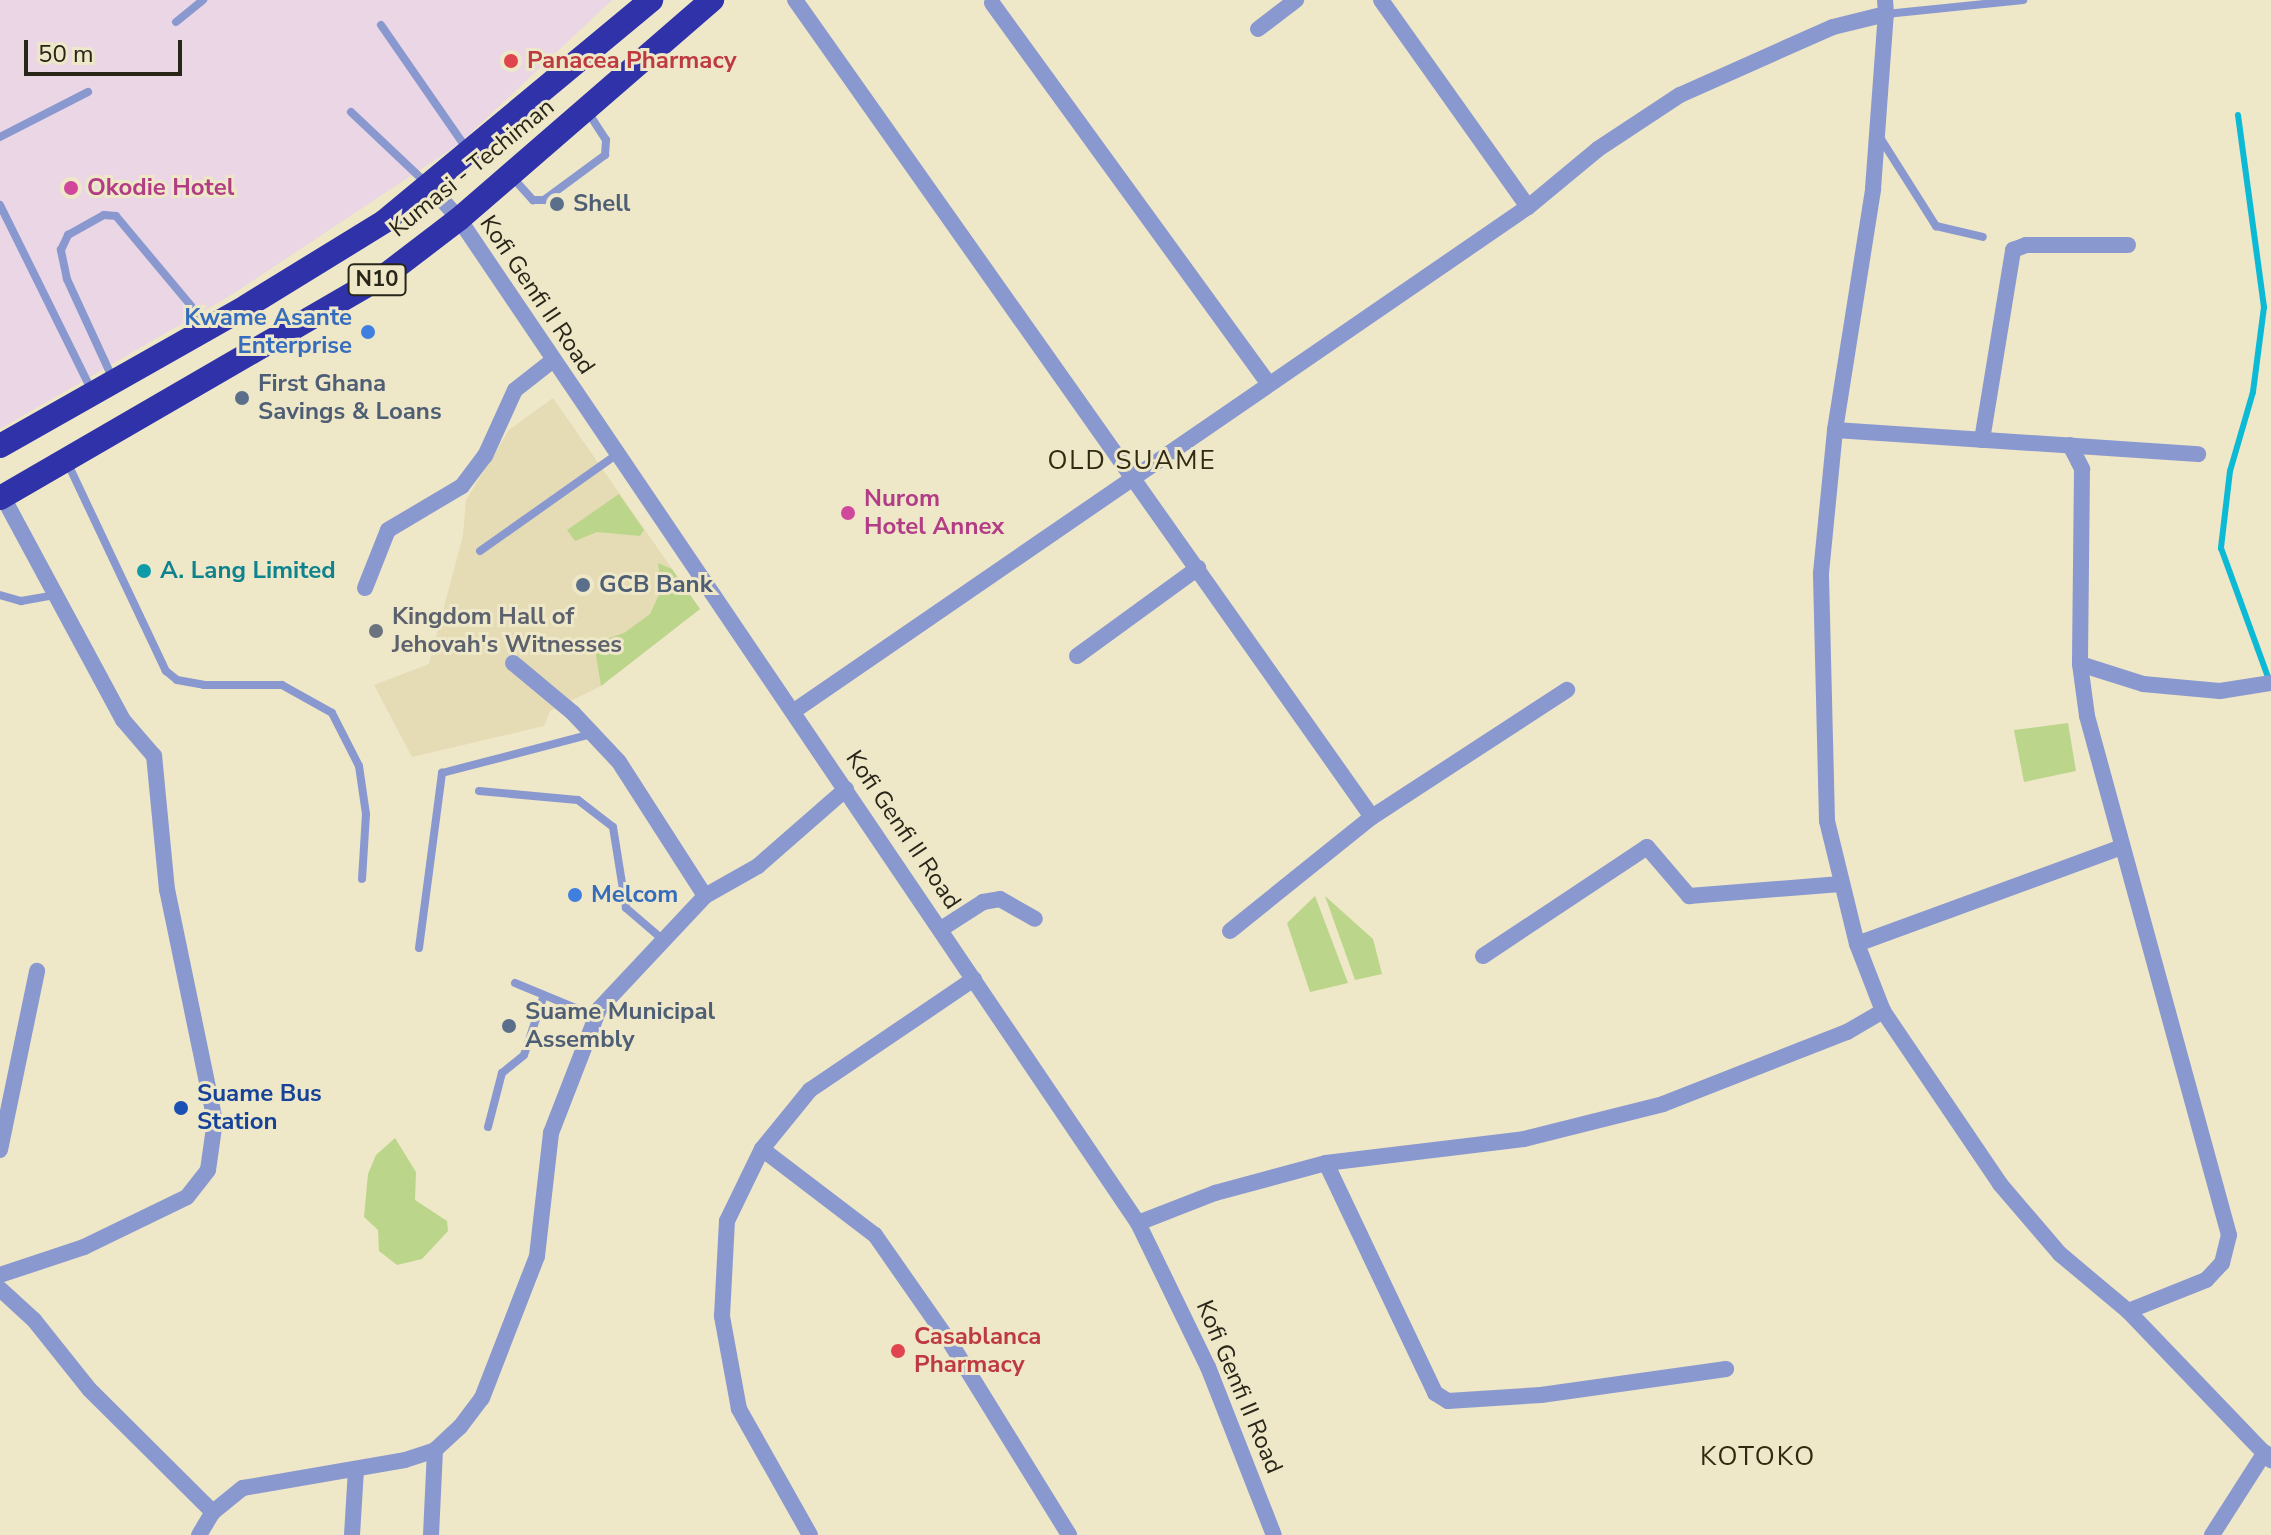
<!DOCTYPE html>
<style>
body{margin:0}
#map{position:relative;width:2271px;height:1535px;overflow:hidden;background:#eee7c8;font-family:"Nunito Sans",sans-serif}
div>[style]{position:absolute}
.built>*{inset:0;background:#e5dcb5}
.industrial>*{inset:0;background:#ead6e4}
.green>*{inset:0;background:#bbd68b}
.stream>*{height:6px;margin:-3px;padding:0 3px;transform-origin:3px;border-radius:3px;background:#0dbad5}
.lane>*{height:8px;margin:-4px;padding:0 4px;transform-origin:4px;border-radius:4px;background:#8a98d0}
.street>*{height:16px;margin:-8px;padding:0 8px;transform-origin:8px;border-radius:8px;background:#8a98d0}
.highway>*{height:24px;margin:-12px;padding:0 12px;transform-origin:12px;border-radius:12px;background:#2f32a9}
.dots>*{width:22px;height:22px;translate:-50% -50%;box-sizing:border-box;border:4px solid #eee7c8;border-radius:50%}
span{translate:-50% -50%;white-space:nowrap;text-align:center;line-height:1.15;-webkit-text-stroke:6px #eee7c8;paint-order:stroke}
.shield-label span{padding:2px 6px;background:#eee7c8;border:2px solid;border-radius:6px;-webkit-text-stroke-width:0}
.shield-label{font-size:22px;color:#282519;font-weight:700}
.health-label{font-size:24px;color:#be3a42;font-weight:700}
.left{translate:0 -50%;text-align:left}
.street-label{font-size:24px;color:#282519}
.hotel-label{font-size:24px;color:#b23c85;font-weight:700}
.service-label{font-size:24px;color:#4e5e75;font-weight:700}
.shop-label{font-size:24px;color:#366cbe;font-weight:700}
.right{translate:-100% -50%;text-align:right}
.culture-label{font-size:24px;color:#0d838f;font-weight:700}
.worship-label{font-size:24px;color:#5b616d;font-weight:700}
.transit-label{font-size:24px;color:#164399;font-weight:700}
.neighbourhood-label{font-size:26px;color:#302a10;letter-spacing:2px}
.scale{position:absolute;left:24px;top:40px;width:158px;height:36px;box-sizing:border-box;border:4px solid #282519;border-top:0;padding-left:10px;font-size:24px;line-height:28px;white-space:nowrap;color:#282519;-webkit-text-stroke:6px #eee7c8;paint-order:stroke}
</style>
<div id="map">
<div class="built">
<div style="clip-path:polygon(553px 398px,700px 609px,601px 686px,550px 711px,544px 726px,412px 757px,374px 685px,429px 664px,463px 535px,466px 500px,509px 430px)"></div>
</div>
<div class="industrial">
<div style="clip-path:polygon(0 0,612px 0,459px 144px,228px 297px,0 429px)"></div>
</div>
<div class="green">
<div style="clip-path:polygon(619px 494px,644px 530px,640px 536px,597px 532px,575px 541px,567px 530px)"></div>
<div style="clip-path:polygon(658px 563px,672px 569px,700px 609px,601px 686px,594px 643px,624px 633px,650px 614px,661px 590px)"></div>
<div style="clip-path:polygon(2068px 723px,2076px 771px,2024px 782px,2014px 730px)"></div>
<div style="clip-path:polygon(1315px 896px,1348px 983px,1310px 992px,1287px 923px)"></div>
<div style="clip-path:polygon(1325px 896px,1373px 939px,1382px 974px,1355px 980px)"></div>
<div style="clip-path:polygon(395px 1138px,416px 1172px,415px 1200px,447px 1221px,448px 1231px,422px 1259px,397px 1265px,379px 1251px,378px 1230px,364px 1217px,368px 1174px,376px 1155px)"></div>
</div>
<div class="stream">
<div style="left:2238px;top:115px;width:194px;rotate:82.3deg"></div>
<div style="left:2264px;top:307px;width:86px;rotate:97.4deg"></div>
<div style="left:2253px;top:392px;width:82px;rotate:106.2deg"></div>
<div style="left:2230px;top:471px;width:78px;rotate:96.7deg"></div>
<div style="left:2221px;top:548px;width:140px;rotate:70deg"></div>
</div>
<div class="lane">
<div style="left:1886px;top:14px;width:138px;rotate:-5.8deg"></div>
<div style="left:176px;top:22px;width:35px;rotate:-39deg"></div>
<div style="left:381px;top:25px;width:151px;rotate:55.3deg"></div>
<div style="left:351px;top:112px;width:103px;rotate:43.4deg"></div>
<div style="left:1879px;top:136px;width:107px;rotate:57.7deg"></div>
<div style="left:1936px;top:226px;width:48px;rotate:13.2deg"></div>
<div style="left:0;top:137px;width:99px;rotate:-27.1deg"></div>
<div style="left:513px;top:178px;width:30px;rotate:48deg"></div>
<div style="left:533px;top:200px;width:11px"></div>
<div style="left:544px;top:200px;width:76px;rotate:-36.4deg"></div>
<div style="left:605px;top:155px;width:15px;rotate:-86deg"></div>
<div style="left:606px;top:140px;width:35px;rotate:-123deg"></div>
<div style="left:0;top:205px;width:205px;rotate:63.7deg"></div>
<div style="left:112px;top:377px;width:108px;rotate:-114.7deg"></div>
<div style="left:67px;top:279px;width:30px;rotate:-102deg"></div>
<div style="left:61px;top:250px;width:17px;rotate:-65deg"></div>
<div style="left:68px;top:235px;width:41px;rotate:-29.1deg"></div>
<div style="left:104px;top:215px;width:12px;rotate:5deg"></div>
<div style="left:116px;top:216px;width:143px;rotate:50.1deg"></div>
<div style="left:68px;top:464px;width:229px;rotate:64.7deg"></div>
<div style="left:166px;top:671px;width:14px;rotate:39deg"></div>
<div style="left:177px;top:680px;width:27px;rotate:10deg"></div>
<div style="left:204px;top:685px;width:78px"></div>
<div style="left:282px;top:685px;width:57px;rotate:29.2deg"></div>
<div style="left:332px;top:713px;width:59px;rotate:63deg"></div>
<div style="left:359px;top:766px;width:49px;rotate:81.7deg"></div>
<div style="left:366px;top:814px;width:65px;rotate:93.5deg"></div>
<div style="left:480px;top:551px;width:166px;rotate:-35.2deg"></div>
<div style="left:0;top:595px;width:22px;rotate:16deg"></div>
<div style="left:21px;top:601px;width:34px;rotate:-10deg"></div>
<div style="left:479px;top:791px;width:99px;rotate:5.2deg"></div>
<div style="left:578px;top:800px;width:44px;rotate:37.6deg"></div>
<div style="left:613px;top:827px;width:82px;rotate:80.9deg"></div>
<div style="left:626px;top:908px;width:46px;rotate:40.6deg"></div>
<div style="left:419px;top:948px;width:177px;rotate:-82.5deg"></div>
<div style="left:442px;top:773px;width:155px;rotate:-14.6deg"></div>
<div style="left:515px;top:983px;width:87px;rotate:22.4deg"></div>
<div style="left:488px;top:1127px;width:56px;rotate:-75.5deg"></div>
<div style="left:502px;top:1073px;width:28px;rotate:-39deg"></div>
<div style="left:524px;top:1055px;width:63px;rotate:-71.6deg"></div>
</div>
<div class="street">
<div style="left:795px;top:0;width:1000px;rotate:54.77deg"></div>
<div style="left:1372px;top:817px;width:233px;rotate:-33.1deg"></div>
<div style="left:1381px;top:0;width:254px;rotate:54.6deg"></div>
<div style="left:992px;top:3px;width:470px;rotate:54deg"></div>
<div style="left:1258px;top:29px;width:48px;rotate:-37.3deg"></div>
<div style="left:430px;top:186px;width:44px;rotate:48.7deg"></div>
<div style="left:459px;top:219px;width:1212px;rotate:55.93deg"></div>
<div style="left:1138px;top:1223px;width:160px;rotate:64.1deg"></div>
<div style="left:1208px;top:1367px;width:180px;rotate:68.6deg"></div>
<div style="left:1835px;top:430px;width:364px;rotate:3.8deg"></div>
<div style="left:1982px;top:440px;width:193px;rotate:-80.7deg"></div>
<div style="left:2013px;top:250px;width:14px;rotate:-21deg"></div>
<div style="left:2026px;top:245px;width:102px"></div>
<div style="left:2070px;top:445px;width:27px;rotate:63deg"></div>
<div style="left:2082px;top:469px;width:195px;rotate:90.6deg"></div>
<div style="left:2080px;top:664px;width:52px;rotate:82.3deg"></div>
<div style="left:2087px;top:716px;width:538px;rotate:74.7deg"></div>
<div style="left:2229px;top:1235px;width:29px;rotate:104deg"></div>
<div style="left:2222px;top:1263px;width:23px;rotate:133deg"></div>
<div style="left:2206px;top:1280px;width:84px;rotate:158.3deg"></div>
<div style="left:365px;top:588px;width:62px;rotate:-68.4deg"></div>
<div style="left:388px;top:530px;width:86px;rotate:-30.7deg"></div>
<div style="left:462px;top:486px;width:38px;rotate:-53deg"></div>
<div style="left:485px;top:456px;width:72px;rotate:-65.6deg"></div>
<div style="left:515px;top:390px;width:47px;rotate:-38.1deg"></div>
<div style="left:1077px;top:656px;width:150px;rotate:-36deg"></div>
<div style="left:513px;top:663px;width:78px;rotate:39.8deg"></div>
<div style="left:573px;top:713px;width:67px;rotate:46.8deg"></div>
<div style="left:619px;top:762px;width:159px;rotate:57.3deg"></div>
<div style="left:2080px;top:664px;width:66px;rotate:17.6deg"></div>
<div style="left:2143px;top:684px;width:77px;rotate:5.2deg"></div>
<div style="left:2220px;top:691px;width:52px;rotate:-8.9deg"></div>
<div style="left:794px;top:711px;width:890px;rotate:-34.48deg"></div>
<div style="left:1528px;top:207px;width:91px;rotate:-39.6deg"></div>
<div style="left:1598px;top:149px;width:98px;rotate:-33.4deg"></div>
<div style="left:1680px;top:95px;width:167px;rotate:-24deg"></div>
<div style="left:1833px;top:27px;width:55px;rotate:-13.8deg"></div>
<div style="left:1886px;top:14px;width:14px;rotate:-94deg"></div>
<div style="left:941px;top:929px;width:50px;rotate:-32.7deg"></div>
<div style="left:983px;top:902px;width:17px;rotate:-10deg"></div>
<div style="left:1000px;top:899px;width:40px;rotate:29.7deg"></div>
<div style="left:1230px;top:931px;width:182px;rotate:-38.8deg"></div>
<div style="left:1857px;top:944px;width:282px;rotate:-20.1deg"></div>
<div style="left:1483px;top:956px;width:197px;rotate:-33.6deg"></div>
<div style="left:1647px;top:847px;width:65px;rotate:49.4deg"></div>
<div style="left:1689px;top:896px;width:152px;rotate:-4.5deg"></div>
<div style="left:1883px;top:1011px;width:72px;rotate:-111.2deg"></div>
<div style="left:1857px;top:944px;width:127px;rotate:-103.7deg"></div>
<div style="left:1827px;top:821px;width:248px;rotate:-91.4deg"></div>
<div style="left:1821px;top:573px;width:144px;rotate:-84.4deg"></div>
<div style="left:1835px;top:430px;width:244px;rotate:-81deg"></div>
<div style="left:1873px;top:189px;width:175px;rotate:-85.8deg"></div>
<div style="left:762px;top:1149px;width:142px;rotate:37.3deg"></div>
<div style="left:875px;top:1235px;width:136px;rotate:55.1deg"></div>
<div style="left:953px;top:1347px;width:221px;rotate:58.3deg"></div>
<div style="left:0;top:1150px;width:183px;rotate:-78.3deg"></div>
<div style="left:1326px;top:1163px;width:255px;rotate:64.6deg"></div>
<div style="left:1435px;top:1393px;width:15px;rotate:32deg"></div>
<div style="left:1448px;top:1401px;width:93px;rotate:-3.7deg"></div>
<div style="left:1541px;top:1395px;width:187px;rotate:-8deg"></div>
<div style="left:1138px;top:1223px;width:83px;rotate:-21.3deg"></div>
<div style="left:1215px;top:1193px;width:115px;rotate:-15.1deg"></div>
<div style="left:1326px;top:1163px;width:199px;rotate:-6.9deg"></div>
<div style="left:1524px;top:1139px;width:143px;rotate:-14.1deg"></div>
<div style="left:1663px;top:1104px;width:198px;rotate:-21.4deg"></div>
<div style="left:1847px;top:1032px;width:42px;rotate:-30.3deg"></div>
<div style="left:1883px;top:1011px;width:209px;rotate:55.9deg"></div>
<div style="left:2000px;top:1184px;width:92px;rotate:49.4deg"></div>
<div style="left:2060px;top:1254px;width:89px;rotate:40deg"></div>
<div style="left:2128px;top:1311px;width:207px;rotate:46.2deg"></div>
<div style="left:0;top:1275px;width:89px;rotate:-18.4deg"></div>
<div style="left:84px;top:1247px;width:114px;rotate:-25.9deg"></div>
<div style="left:187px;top:1197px;width:34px;rotate:-52deg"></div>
<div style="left:208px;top:1170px;width:49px;rotate:-81.9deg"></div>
<div style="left:215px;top:1121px;width:236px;rotate:-101.7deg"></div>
<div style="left:167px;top:890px;width:135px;rotate:-95.5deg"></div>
<div style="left:154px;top:756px;width:48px;rotate:-130.7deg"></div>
<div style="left:123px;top:720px;width:253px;rotate:-118.3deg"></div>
<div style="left:0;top:1289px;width:46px;rotate:42.4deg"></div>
<div style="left:34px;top:1320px;width:88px;rotate:51.4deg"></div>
<div style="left:89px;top:1389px;width:175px;rotate:44.8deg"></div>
<div style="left:199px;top:1535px;width:27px;rotate:-59deg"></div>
<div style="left:213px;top:1512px;width:38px;rotate:-39deg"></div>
<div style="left:243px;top:1488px;width:164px;rotate:-9.8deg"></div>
<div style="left:405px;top:1460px;width:32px;rotate:-18deg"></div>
<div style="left:435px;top:1450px;width:34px;rotate:-43deg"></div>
<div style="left:460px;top:1427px;width:36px;rotate:-53deg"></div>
<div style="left:482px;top:1398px;width:152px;rotate:-68.8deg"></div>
<div style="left:537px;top:1256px;width:124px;rotate:-83.5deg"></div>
<div style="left:551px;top:1133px;width:133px;rotate:-68.8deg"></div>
<div style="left:599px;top:1009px;width:155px;rotate:-46.8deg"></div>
<div style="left:705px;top:896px;width:61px;rotate:-29.5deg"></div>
<div style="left:758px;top:866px;width:117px;rotate:-41.2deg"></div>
<div style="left:352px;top:1535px;width:66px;rotate:-86.5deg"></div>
<div style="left:431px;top:1535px;width:85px;rotate:-87.3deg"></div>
<div style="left:810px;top:1535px;width:145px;rotate:-119.4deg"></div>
<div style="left:739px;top:1409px;width:95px;rotate:-100.4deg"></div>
<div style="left:722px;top:1316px;width:95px;rotate:-87deg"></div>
<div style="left:727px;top:1221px;width:80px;rotate:-64.1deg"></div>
<div style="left:762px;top:1149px;width:76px;rotate:-50.9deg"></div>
<div style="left:810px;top:1090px;width:198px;rotate:-34.1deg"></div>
<div style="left:2212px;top:1535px;width:98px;rotate:-57.4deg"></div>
</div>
<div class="highway">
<div style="left:0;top:446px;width:284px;rotate:-29.5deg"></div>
<div style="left:247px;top:306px;width:162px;rotate:-31.6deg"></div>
<div style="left:385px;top:221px;width:346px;rotate:-39.7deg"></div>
<div style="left:0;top:498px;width:447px;rotate:-30.1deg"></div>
<div style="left:387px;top:274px;width:91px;rotate:-37.4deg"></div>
<div style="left:459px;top:219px;width:335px;rotate:-40.9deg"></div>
</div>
<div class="dots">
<div style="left:511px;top:61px;background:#e0444e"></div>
<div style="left:71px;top:188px;background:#d1479c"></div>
<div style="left:557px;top:204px;background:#5c6f8a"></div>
<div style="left:368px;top:332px;background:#3f7fe0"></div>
<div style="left:242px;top:398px;background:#5c6f8a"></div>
<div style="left:848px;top:513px;background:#d1479c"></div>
<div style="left:144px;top:571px;background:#0f9aa8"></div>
<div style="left:583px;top:585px;background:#5c6f8a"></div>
<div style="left:376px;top:631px;background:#6b7280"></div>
<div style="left:575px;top:895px;background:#3f7fe0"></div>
<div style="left:509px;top:1026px;background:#5c6f8a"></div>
<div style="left:181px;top:1108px;background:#1a4fb4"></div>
<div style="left:898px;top:1351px;background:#e0444e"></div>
</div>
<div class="shield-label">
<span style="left:377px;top:280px">N10</span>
</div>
<div class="health-label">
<span class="left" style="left:527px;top:61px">Panacea Pharmacy</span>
<span class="left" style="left:914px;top:1351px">Casablanca<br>Pharmacy</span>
</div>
<div class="street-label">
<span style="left:472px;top:168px;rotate:-39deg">Kumasi - Techiman</span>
<span style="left:537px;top:295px;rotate:56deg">Kofi Genfi II Road</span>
<span style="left:903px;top:830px;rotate:56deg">Kofi Genfi II Road</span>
<span style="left:1239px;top:1387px;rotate:67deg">Kofi Genfi II Road</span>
</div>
<div class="hotel-label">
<span class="left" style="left:87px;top:188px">Okodie Hotel</span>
<span class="left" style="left:864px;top:513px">Nurom<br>Hotel Annex</span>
</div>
<div class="service-label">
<span class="left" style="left:573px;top:204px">Shell</span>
<span class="left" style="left:258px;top:398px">First Ghana<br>Savings &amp; Loans</span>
<span class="left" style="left:599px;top:585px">GCB Bank</span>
<span class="left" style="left:525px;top:1026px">Suame Municipal<br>Assembly</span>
</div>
<div class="shop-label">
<span class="right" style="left:352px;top:332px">Kwame Asante<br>Enterprise</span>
<span class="left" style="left:591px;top:895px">Melcom</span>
</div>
<div class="culture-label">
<span class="left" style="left:160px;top:571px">A. Lang Limited</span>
</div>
<div class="worship-label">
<span class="left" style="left:392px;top:631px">Kingdom Hall of<br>Jehovah's Witnesses</span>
</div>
<div class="transit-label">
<span class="left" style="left:197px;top:1108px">Suame Bus<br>Station</span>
</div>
<div class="neighbourhood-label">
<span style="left:1132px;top:461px">OLD SUAME</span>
<span style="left:1758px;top:1457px">KOTOKO</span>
</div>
<div class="scale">50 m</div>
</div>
